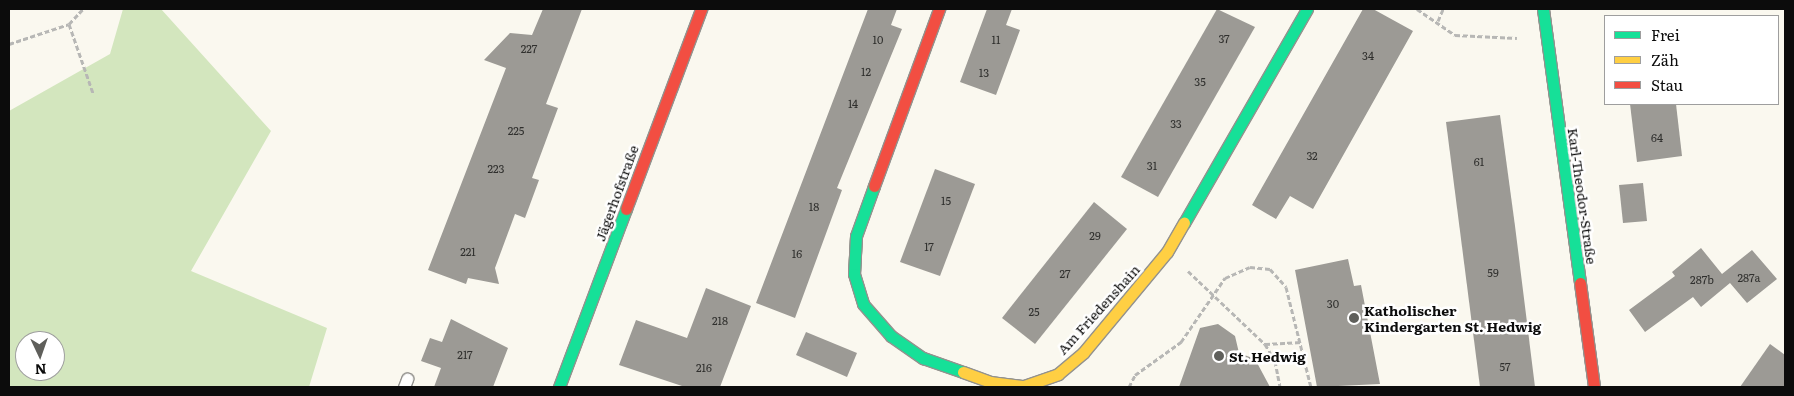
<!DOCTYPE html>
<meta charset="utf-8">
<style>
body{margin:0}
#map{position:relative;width:1794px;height:396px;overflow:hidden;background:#faf8ef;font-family:Literata,serif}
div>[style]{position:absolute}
.forest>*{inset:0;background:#d3e6be}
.building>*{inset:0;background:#9c9a95}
.path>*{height:3px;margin-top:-1.5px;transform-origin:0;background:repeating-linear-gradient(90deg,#b7b7b5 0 5px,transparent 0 7.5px)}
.roads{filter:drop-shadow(1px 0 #93928e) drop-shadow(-1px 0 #93928e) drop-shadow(0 1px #93928e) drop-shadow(0 -1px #93928e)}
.lane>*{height:11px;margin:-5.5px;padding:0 5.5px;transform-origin:5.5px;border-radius:5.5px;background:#fefefd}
.fast>*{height:11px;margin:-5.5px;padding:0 5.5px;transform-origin:5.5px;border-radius:5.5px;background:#16e098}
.slow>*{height:11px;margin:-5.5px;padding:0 5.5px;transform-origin:5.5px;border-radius:5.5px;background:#ffcf43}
.jam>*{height:11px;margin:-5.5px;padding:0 5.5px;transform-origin:5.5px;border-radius:5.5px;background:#f24e42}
.dots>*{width:14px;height:14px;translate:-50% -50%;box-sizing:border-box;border:2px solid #fff;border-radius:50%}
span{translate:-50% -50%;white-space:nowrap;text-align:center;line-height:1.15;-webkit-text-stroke:5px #fff;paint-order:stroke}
.number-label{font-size:11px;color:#30302e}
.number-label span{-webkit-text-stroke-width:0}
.street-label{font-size:14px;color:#0c0c0c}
.poi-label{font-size:14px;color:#0c0c0c;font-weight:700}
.left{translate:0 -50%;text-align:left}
.frame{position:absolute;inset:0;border:10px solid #0c0c0c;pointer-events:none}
.legend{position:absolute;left:1604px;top:15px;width:175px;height:90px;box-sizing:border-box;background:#fff;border:1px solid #9e9e9e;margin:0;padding:6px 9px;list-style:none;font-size:15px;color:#0c0c0c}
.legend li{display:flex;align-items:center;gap:10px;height:25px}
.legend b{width:25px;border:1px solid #9e9e9e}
.north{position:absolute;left:15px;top:331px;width:50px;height:50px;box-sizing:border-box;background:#fff;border:1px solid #9e9e9e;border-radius:50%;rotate:177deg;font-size:14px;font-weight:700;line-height:20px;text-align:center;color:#0c0c0c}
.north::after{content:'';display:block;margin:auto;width:18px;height:22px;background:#5f5f5b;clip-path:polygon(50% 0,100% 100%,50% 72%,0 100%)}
</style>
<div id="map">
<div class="forest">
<div style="clip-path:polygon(evenodd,123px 9px,161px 9px,271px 131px,191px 271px,327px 328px,309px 387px,9px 387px,9px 111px,110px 54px,123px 9px,25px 341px,55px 341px,55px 371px,25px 371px,25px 341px)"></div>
</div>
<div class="building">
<div style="clip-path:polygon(543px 9px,582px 9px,546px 104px,558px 108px,532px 178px,539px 180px,525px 218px,515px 214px,495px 268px,499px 284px,468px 278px,466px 284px,428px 270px,506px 68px,484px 60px,510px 33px,532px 35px)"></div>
<div style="clip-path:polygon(868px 9px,897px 9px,891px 25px,902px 29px,837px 188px,842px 190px,795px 318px,756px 303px)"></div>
<div style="clip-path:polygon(987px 9px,1012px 9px,1006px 25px,1020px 30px,996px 95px,960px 82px)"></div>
<div style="clip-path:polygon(1217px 9px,1255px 27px,1158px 197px,1121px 177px)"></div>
<div style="clip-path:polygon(1363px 9px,1373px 9px,1413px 31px,1313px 209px,1290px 196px,1276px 219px,1252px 205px)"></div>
<div style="clip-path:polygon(1630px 104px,1676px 104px,1682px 156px,1637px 162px)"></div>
<div style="clip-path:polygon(1500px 115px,1515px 226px,1535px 387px,1480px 387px,1446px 122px)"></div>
<div style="clip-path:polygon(935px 169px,975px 184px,940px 276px,900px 262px)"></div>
<div style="clip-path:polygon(1643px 183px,1647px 221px,1623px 223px,1619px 185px)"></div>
<div style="clip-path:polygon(1094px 202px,1127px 229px,1035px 344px,1002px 318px)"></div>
<div style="clip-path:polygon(1701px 248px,1722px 274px,1752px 250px,1777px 279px,1747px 303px,1730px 283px,1701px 307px,1693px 297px,1645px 332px,1629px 310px,1675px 276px,1672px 272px)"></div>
<div style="clip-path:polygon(1348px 259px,1354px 286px,1361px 285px,1380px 384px,1317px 387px,1295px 270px)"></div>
<div style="clip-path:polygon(706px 288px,751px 306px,720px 387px,685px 387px,619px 365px,636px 320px,687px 338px)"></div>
<div style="clip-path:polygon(451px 319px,508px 348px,493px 387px,434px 387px,441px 368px,421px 361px,430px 338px,442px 342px)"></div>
<div style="clip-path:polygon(1218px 324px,1235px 336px,1239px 353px,1255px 359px,1270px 387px,1179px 387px,1200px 328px)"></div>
<div style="clip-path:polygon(806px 332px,857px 353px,847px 377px,796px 355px)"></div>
<div style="clip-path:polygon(1770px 344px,1785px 355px,1785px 387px,1740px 387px)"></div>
</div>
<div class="path">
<div style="left:1417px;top:9px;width:46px;rotate:34.4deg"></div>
<div style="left:1455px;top:35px;width:62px;rotate:2.8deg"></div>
<div style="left:1438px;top:21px;width:13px;rotate:-67deg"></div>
<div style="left:69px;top:24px;width:73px;rotate:70.8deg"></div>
<div style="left:9px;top:44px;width:63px;rotate:-18.4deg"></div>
<div style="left:69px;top:24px;width:21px;rotate:-47deg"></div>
<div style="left:1188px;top:271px;width:106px;rotate:43.5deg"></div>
<div style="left:1265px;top:344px;width:20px;rotate:60deg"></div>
<div style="left:1275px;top:361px;width:26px;rotate:79deg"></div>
<div style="left:1265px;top:344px;width:37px;rotate:-3deg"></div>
<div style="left:1129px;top:387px;width:13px;rotate:-63deg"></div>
<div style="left:1135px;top:375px;width:57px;rotate:-35.7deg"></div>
<div style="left:1181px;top:342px;width:78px;rotate:-55.5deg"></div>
<div style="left:1225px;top:278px;width:27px;rotate:-24deg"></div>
<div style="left:1250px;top:267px;width:20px;rotate:6deg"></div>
<div style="left:1270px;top:269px;width:24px;rotate:48deg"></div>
<div style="left:1286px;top:287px;width:103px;rotate:76deg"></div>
</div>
<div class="roads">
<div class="lane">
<div style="left:404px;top:387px;width:9px;rotate:-69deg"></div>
</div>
<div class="fast">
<div style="left:1543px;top:9px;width:276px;rotate:82.3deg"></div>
<div style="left:874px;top:186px;width:53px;rotate:109.8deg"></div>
<div style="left:856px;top:236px;width:38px;rotate:93deg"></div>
<div style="left:854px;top:274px;width:31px;rotate:73deg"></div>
<div style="left:863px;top:304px;width:43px;rotate:48.8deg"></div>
<div style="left:891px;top:336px;width:39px;rotate:35deg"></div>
<div style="left:923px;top:358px;width:42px;rotate:19.3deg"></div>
<div style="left:1184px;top:223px;width:247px;rotate:-60.1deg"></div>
<div style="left:559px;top:387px;width:190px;rotate:-69.4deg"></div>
</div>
<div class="slow">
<div style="left:963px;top:372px;width:29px;rotate:20deg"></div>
<div style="left:990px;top:382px;width:34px;rotate:7deg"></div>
<div style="left:1024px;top:386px;width:36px;rotate:-19deg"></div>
<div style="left:1058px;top:374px;width:33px;rotate:-40deg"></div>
<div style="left:1083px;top:353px;width:131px;rotate:-50.3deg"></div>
<div style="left:1167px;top:252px;width:34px;rotate:-60deg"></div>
</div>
<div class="jam">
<div style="left:874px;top:186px;width:189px;rotate:-69.8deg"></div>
<div style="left:626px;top:209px;width:214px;rotate:-69.4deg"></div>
<div style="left:1580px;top:283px;width:105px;rotate:82.3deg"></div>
</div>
</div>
<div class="dots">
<div style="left:1354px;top:318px;background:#5f5f5b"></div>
<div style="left:1219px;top:356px;background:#5f5f5b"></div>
</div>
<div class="number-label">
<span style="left:1224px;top:38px">37</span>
<span style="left:878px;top:39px">10</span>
<span style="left:996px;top:39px">11</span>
<span style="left:529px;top:48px">227</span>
<span style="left:1368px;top:55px">34</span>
<span style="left:866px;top:71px">12</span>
<span style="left:984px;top:72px">13</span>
<span style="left:1200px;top:81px">35</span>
<span style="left:853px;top:103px">14</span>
<span style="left:1176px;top:123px">33</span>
<span style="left:516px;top:130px">225</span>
<span style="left:1657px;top:137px">64</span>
<span style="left:1312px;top:155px">32</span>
<span style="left:1479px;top:161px">61</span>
<span style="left:1152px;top:165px">31</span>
<span style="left:496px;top:168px">223</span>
<span style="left:946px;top:200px">15</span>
<span style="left:814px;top:206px">18</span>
<span style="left:1095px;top:235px">29</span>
<span style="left:929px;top:246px">17</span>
<span style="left:468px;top:251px">221</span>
<span style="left:797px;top:253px">16</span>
<span style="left:1493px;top:272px">59</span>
<span style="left:1065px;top:273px">27</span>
<span style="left:1749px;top:277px">287a</span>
<span style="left:1702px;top:279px">287b</span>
<span style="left:1333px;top:303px">30</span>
<span style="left:1034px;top:311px">25</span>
<span style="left:720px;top:320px">218</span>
<span style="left:465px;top:354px">217</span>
<span style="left:1505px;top:366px">57</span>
<span style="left:704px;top:367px">216</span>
</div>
<div class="street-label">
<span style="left:616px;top:193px;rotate:-70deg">Jägerhofstraße</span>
<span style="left:1583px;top:196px;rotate:82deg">Karl-Theodor-Straße</span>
<span style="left:1098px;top:309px;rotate:-48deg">Am Friedenshain</span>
</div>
<div class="poi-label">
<span class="left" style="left:1364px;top:318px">Katholischer<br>Kindergarten St. Hedwig</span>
<span class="left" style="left:1229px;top:356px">St. Hedwig</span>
</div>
<div class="frame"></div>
<ul class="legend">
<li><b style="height:6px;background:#16e098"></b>Frei</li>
<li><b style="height:6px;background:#ffcf43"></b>Zäh</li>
<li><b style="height:6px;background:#f24e42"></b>Stau</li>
</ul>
<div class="north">N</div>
</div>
